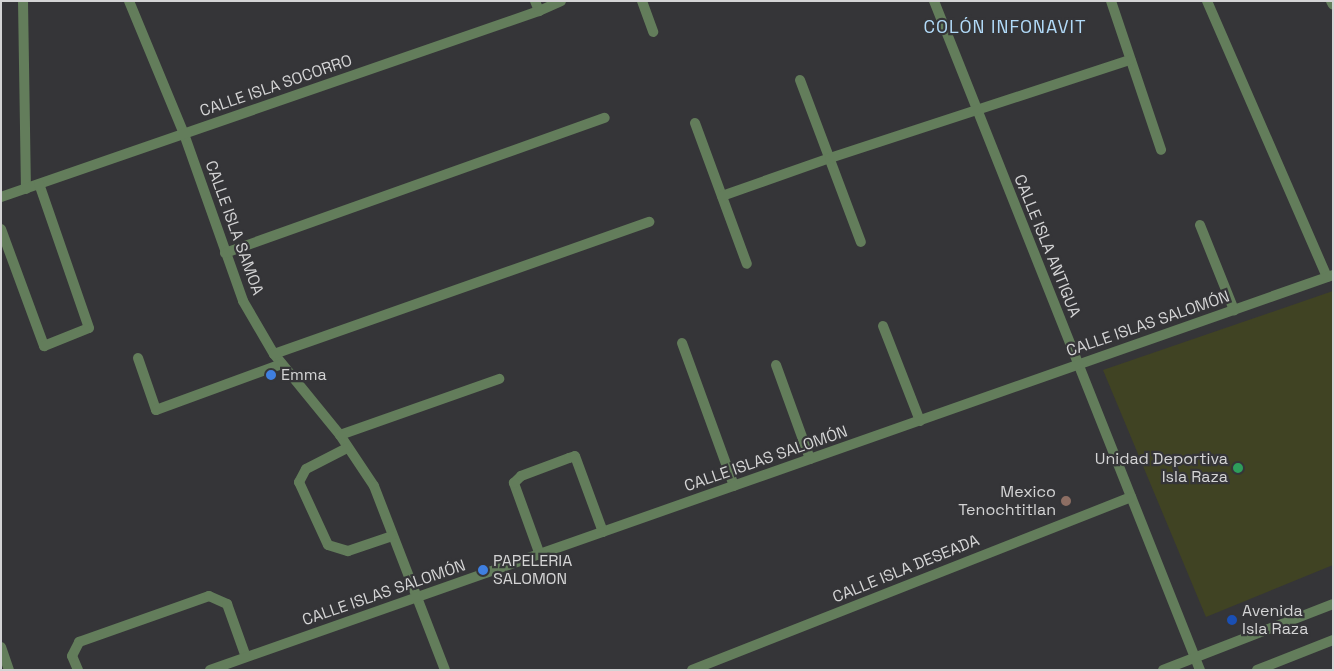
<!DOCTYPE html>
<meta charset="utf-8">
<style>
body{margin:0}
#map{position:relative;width:1334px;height:671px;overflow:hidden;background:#353538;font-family:"Space Grotesk",sans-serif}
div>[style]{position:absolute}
.green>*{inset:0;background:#404323}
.minor>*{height:10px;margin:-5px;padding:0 5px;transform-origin:5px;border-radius:5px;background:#637d5b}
.tertiary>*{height:10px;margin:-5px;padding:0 5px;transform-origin:5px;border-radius:5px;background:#637d5b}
.dots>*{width:14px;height:14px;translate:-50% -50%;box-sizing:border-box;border:2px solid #353538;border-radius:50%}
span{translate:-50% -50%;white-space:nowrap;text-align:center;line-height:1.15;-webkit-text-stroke:4.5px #353538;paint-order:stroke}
.street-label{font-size:16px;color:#d4d4d5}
.poi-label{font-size:16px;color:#d4d4d5}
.left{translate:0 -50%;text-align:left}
.right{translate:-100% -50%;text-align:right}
.neighbourhood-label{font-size:18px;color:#b1daf8;letter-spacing:1px}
.frame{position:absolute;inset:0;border:2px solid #d4d4d5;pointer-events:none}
</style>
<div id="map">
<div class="green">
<div style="clip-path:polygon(1333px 291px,1333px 565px,1206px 617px,1103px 370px)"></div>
</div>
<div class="minor">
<div style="left:23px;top:1px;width:188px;rotate:89.1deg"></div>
<div style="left:129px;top:1px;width:144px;rotate:67.5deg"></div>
<div style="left:184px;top:134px;width:177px;rotate:70.5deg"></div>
<div style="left:243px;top:301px;width:61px;rotate:59.7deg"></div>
<div style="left:274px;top:354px;width:104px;rotate:50.8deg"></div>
<div style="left:340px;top:435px;width:61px;rotate:56.3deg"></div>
<div style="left:374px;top:486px;width:197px;rotate:68.9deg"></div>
<div style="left:535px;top:1px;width:11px;rotate:68deg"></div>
<div style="left:642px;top:1px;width:33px;rotate:70deg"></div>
<div style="left:934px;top:1px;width:720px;rotate:68.32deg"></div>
<div style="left:1111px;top:1px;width:157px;rotate:71.4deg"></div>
<div style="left:1207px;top:1px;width:301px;rotate:66.5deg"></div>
<div style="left:1331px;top:1px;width:4px;rotate:63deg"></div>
<div style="left:800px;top:80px;width:173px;rotate:69.4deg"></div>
<div style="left:695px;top:123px;width:150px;rotate:69.8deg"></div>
<div style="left:722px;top:196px;width:114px;rotate:-19.4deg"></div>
<div style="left:830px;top:158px;width:316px;rotate:-18.1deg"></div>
<div style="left:1px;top:197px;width:569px;rotate:-19.07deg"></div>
<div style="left:539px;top:11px;width:24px;rotate:-24deg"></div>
<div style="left:1200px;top:225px;width:92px;rotate:68.2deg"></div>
<div style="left:1px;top:229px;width:125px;rotate:69.8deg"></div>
<div style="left:44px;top:346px;width:48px;rotate:-21.8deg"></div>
<div style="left:89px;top:328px;width:152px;rotate:-109.1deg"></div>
<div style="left:225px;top:253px;width:403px;rotate:-19.6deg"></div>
<div style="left:883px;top:326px;width:102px;rotate:68.7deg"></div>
<div style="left:682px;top:343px;width:152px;rotate:70deg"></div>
<div style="left:274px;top:354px;width:398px;rotate:-19.4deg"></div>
<div style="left:138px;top:358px;width:55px;rotate:70.9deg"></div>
<div style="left:156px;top:410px;width:134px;rotate:-20.1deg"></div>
<div style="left:776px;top:365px;width:100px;rotate:70.1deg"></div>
<div style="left:340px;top:435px;width:169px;rotate:-19.4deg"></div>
<div style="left:347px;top:448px;width:46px;rotate:152.9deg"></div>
<div style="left:306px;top:469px;width:15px;rotate:118deg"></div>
<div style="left:299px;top:482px;width:69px;rotate:65.3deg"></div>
<div style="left:328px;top:545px;width:21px;rotate:17deg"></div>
<div style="left:348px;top:551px;width:46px;rotate:-18.8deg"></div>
<div style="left:540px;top:555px;width:77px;rotate:-109.9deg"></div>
<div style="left:514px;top:483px;width:10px;rotate:-45deg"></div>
<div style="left:521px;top:476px;width:51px;rotate:-20.6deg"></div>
<div style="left:569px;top:458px;width:6px;rotate:-18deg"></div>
<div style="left:575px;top:456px;width:81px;rotate:69.8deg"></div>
<div style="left:1px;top:647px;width:24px;rotate:71deg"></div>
<div style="left:78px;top:670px;width:15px;rotate:-113deg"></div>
<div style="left:72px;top:656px;width:16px;rotate:-63deg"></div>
<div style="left:79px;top:642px;width:138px;rotate:-19.5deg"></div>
<div style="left:209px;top:596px;width:20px;rotate:24deg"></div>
<div style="left:227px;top:604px;width:56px;rotate:70.3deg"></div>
<div style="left:210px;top:670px;width:1190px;rotate:-19.38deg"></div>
<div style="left:692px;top:670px;width:472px;rotate:-21.5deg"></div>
</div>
<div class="tertiary">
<div style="left:1163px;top:670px;width:182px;rotate:-21.2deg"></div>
<div style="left:1257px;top:670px;width:82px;rotate:-21.5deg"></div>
</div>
<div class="dots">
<div style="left:271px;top:375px;background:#3f7fe0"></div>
<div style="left:1238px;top:468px;background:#2e9e5b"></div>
<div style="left:1066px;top:501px;background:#8d6e63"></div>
<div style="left:483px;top:570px;background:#3f7fe0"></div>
<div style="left:1232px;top:620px;background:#1a4fb4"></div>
</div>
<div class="street-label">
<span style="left:276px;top:86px;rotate:-19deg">CALLE ISLA SOCORRO</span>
<span style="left:234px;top:228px;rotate:70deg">CALLE ISLA SAMOA</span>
<span style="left:1047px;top:246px;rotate:68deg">CALLE ISLA ANTIGUA</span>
<span style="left:1148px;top:324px;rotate:-19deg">CALLE ISLAS SALOMÓN</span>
<span style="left:766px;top:459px;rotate:-19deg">CALLE ISLAS SALOMÓN</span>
<span style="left:906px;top:569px;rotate:-22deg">CALLE ISLA DESEADA</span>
<span style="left:384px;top:593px;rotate:-19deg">CALLE ISLAS SALOMÓN</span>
</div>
<div class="poi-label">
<span class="left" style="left:281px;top:375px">Emma</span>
<span class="right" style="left:1228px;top:468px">Unidad Deportiva<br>Isla Raza</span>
<span class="right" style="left:1056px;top:501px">Mexico<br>Tenochtitlan</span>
<span class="left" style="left:493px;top:570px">PAPELERIA<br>SALOMON</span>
<span class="left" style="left:1242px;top:620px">Avenida<br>Isla Raza</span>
</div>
<div class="neighbourhood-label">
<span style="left:1005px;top:27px">COLÓN INFONAVIT</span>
</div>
<div class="frame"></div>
</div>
